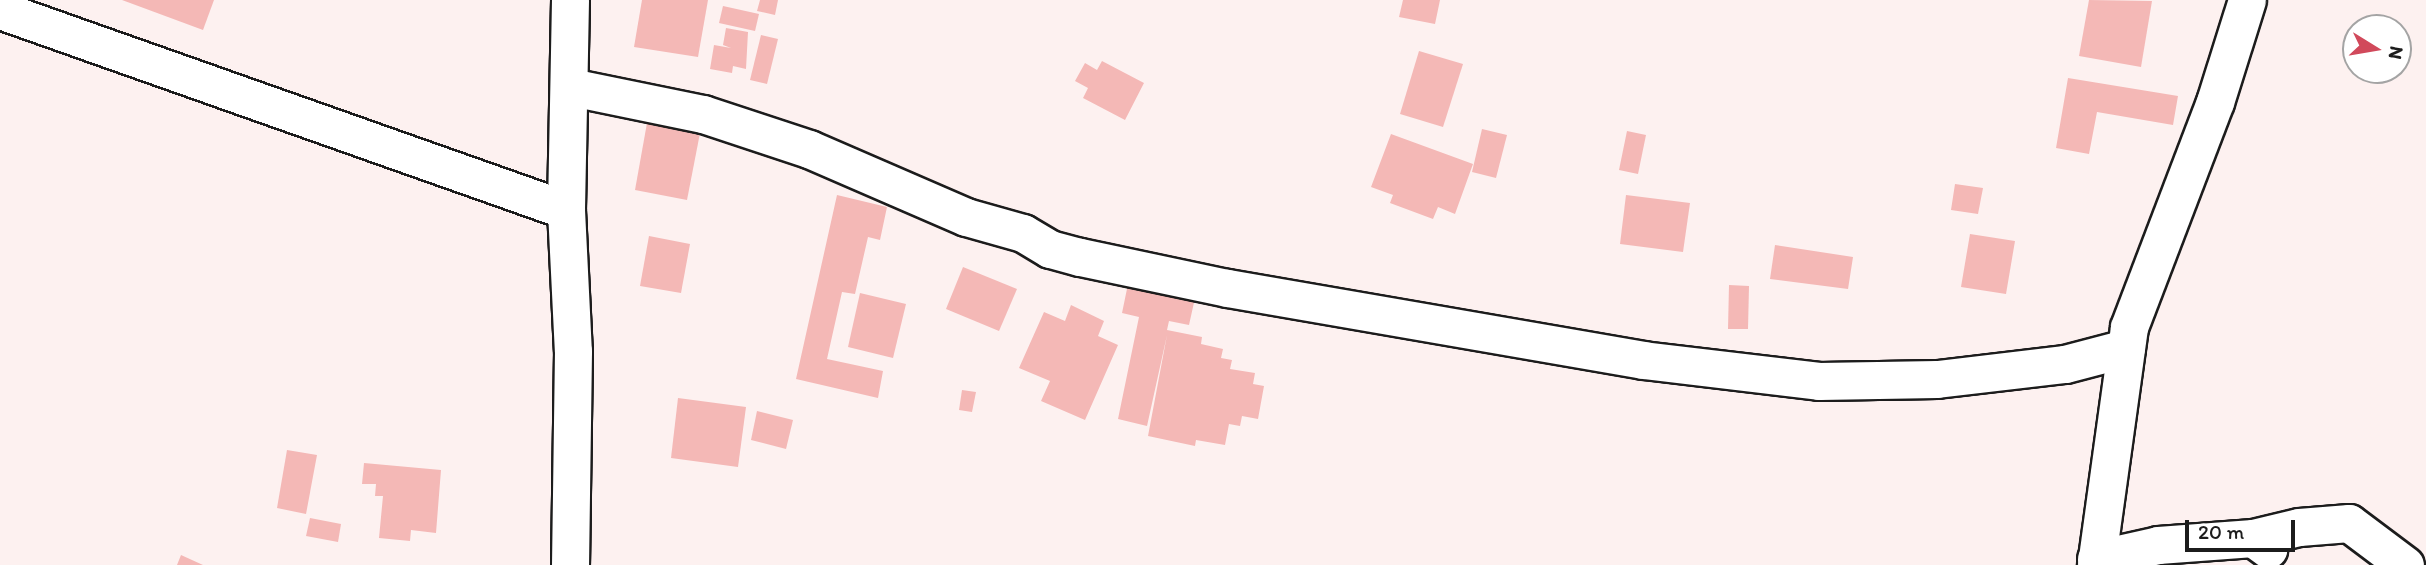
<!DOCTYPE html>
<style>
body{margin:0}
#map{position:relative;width:2426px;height:565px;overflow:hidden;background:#fdf1f0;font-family:Itim,sans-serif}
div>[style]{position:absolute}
.building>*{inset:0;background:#f4b8b6}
.roads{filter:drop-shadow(2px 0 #1c1c1c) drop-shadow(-2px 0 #1c1c1c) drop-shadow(0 2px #1c1c1c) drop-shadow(0 -2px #1c1c1c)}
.minor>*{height:37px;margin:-18.5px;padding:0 18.5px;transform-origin:18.5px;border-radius:18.5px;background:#fff}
span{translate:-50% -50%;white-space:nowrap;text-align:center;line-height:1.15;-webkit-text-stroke:5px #fff;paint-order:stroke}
.north{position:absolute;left:2342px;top:14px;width:70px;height:70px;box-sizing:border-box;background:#fff;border:2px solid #a4a4a4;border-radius:50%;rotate:101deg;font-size:19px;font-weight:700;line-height:28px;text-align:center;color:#1c1c1c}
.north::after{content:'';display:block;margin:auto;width:24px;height:32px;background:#d1495b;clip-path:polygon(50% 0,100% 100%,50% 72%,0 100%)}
.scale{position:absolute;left:2185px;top:520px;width:110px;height:32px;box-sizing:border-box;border:4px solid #1c1c1c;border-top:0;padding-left:9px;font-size:21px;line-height:24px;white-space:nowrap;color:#1c1c1c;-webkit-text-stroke:5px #fff;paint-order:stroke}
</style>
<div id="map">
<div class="building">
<div style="clip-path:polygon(122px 0,214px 0,203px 30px)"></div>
<div style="clip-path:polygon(642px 0,708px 0,698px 57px,634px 47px)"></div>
<div style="clip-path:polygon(760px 0,778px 0,775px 15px,757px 11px)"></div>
<div style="clip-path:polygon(1403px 0,1440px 0,1435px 24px,1399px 17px)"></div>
<div style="clip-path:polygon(2089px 0,2152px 1px,2141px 67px,2079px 56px)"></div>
<div style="clip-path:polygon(723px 6px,759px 14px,755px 31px,719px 23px)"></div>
<div style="clip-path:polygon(726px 28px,748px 32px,746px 69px,733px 66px,732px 73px,710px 69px,714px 45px,731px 48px,723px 45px)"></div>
<div style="clip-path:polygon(761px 35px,778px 39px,767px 84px,750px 80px)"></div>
<div style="clip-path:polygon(1419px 51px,1463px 64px,1443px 127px,1400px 114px)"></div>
<div style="clip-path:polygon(1102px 61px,1144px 83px,1125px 120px,1083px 98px,1088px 88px,1075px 81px,1085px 63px,1097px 70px)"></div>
<div style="clip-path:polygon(2068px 78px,2178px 96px,2173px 125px,2097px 112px,2089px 154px,2056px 148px)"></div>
<div style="clip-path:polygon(647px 123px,700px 133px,687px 200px,635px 190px)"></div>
<div style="clip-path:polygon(1482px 129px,1507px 135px,1496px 178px,1472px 172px)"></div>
<div style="clip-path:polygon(1627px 131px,1646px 135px,1638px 174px,1619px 170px)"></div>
<div style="clip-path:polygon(1391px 134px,1473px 164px,1455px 214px,1438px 207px,1433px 219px,1390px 203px,1393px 195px,1371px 187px)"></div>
<div style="clip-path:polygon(1955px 184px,1983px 188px,1978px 214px,1951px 210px)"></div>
<div style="clip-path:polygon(837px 195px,887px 207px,880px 240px,868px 237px,855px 294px,842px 292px,827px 359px,883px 371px,878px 398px,796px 379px)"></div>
<div style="clip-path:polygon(1626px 195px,1690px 203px,1683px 252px,1620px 244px)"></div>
<div style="clip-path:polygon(1970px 234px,2015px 241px,2006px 294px,1961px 287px)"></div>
<div style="clip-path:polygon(649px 236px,690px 244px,681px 293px,640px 286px)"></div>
<div style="clip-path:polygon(1775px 245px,1853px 257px,1848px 289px,1770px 279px)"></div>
<div style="clip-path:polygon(963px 267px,1017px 289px,999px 331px,946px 309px)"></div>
<div style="clip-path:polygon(1128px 284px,1195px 298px,1189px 325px,1169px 321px,1167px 330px,1202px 337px,1201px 344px,1223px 349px,1221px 358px,1232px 360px,1230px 369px,1255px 373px,1253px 384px,1264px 386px,1258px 419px,1242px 416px,1240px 426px,1229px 424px,1225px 445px,1196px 440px,1195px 446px,1148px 436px,1167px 335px,1147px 426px,1118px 419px,1139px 317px,1122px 313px)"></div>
<div style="clip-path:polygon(1729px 285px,1749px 286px,1748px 329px,1728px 329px)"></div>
<div style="clip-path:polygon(860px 293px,906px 304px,893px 358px,848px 347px)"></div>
<div style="clip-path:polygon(1071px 305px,1104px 321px,1098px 336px,1118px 345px,1085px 420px,1041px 401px,1050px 381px,1019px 368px,1044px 312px,1065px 321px)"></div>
<div style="clip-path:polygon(962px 390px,976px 392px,972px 412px,959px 410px)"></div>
<div style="clip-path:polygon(678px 398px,746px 407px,738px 467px,671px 458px)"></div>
<div style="clip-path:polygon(757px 411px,793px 420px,786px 449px,751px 440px)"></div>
<div style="clip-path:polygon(287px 450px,317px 455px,306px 514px,277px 508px)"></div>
<div style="clip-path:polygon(364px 463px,441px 470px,436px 533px,411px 530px,410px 541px,379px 538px,383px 496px,375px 496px,376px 484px,362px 484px)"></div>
<div style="clip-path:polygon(310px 518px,341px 524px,338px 542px,306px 536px)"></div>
<div style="clip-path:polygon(181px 555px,203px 565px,177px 565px)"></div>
</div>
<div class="roads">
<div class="minor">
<div style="left:570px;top:0;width:210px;rotate:91.1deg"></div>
<div style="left:566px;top:210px;width:141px;rotate:87.2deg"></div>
<div style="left:573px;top:351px;width:214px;rotate:90.8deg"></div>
<div style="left:0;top:10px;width:600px;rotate:19.46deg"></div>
<div style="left:571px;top:87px;width:135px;rotate:11.6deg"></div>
<div style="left:703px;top:114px;width:112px;rotate:18.3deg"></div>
<div style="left:809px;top:149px;width:171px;rotate:23.4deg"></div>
<div style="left:966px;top:217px;width:59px;rotate:15.7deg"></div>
<div style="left:1023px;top:233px;width:31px;rotate:31deg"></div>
<div style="left:1050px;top:249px;width:31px;rotate:15deg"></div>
<div style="left:1080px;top:257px;width:150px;rotate:11.9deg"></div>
<div style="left:1227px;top:288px;width:422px;rotate:9.8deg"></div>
<div style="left:1643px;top:360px;width:177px;rotate:6.8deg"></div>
<div style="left:1819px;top:381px;width:118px;rotate:-1deg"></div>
<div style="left:1937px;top:379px;width:129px;rotate:-6.7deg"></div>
<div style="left:2065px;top:364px;width:63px;rotate:-14.7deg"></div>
<div style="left:2253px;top:538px;width:47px;rotate:-13.4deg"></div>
<div style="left:2299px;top:527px;width:50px;rotate:-4.6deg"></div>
<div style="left:2349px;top:523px;width:70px;rotate:36.9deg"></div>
<div style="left:2096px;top:559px;width:64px;rotate:-12.7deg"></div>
<div style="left:2158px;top:545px;width:95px;rotate:-4.2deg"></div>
<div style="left:2253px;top:538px;width:19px;rotate:36deg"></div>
<div style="left:2096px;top:565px;width:240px;rotate:-82.1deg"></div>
<div style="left:2129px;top:327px;width:241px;rotate:-69.1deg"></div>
<div style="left:2215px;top:102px;width:107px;rotate:-72.6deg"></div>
</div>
</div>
<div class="north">N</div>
<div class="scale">20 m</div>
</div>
